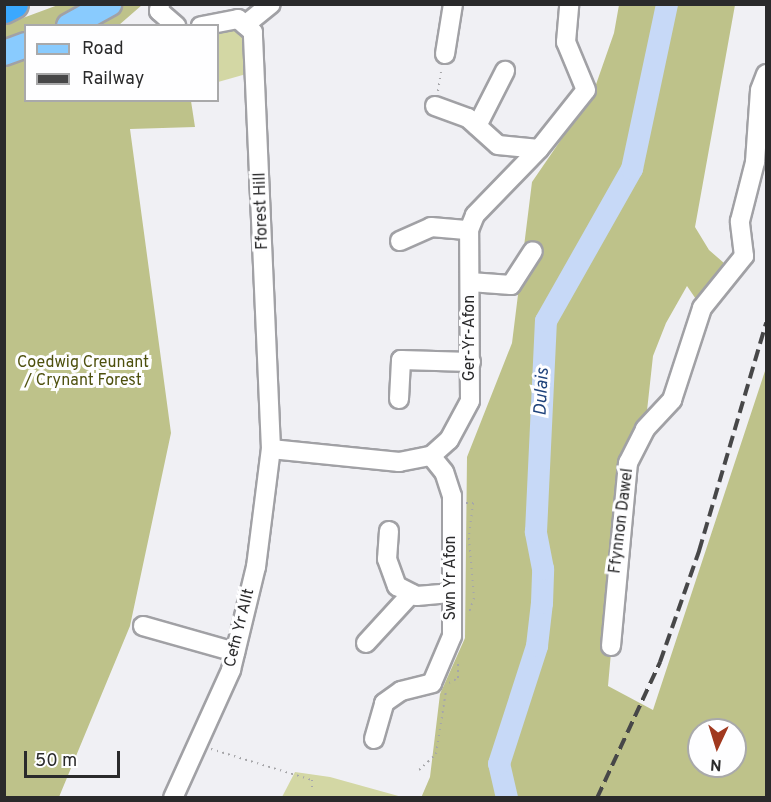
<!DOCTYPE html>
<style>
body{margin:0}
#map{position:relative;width:771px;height:802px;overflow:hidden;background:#f0f0f4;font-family:Overpass,sans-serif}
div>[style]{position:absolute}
.green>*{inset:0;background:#d3d7a4}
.forest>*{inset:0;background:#bec28a}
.river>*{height:22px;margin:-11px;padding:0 11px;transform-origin:11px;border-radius:11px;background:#c7d9f7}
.path>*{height:2px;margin-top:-1px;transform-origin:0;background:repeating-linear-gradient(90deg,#a6a6a9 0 1.5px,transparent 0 6px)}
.roads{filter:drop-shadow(2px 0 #a1a1a5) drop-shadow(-2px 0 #a1a1a5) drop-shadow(0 2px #a1a1a5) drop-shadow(0 -2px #a1a1a5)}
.minor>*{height:18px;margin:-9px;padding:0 9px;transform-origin:9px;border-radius:9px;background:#fff}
.major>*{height:24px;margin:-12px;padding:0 12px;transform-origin:12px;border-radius:12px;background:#89cbfe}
.highway>*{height:27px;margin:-13.5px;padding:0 13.5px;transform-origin:13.5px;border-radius:13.5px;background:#3ba8fe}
.rail>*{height:4px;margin-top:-2px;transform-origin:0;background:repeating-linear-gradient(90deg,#474748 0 12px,transparent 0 18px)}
span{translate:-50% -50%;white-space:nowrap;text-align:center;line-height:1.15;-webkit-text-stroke:6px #fefeff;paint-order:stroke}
.street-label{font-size:16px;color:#2a2a2b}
.park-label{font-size:16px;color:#4e500e}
.water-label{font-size:18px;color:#1e427b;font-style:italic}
.frame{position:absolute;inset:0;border:6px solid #2a2a2b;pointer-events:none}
.legend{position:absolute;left:24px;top:24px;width:195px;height:78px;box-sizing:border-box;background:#fefeff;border:2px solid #a9a9aa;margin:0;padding:8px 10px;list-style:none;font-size:18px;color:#2a2a2b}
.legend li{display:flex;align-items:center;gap:12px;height:30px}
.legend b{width:30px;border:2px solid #a9a9aa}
.north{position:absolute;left:687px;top:718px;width:60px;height:60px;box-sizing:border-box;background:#fefeff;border:2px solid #a9a9aa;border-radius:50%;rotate:184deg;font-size:16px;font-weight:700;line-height:24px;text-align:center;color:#2a2a2b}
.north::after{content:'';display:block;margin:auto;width:21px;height:27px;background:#a1391f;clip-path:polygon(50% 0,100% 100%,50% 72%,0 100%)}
.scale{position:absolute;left:24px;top:751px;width:96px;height:27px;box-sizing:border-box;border:3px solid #2a2a2b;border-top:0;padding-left:8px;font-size:18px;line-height:21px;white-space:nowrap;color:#2a2a2b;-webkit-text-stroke:4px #fefeff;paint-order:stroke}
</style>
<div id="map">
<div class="green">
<div style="clip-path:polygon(238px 19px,257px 71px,218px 82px,218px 26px)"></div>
<div style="clip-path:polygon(295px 772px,330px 777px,402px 797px,282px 797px)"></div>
</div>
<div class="forest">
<div style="clip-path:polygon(58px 5px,142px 5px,119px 25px,26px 26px,26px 100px,191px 101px,195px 127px,130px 129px,171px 433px,130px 626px,59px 797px,5px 797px,4px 25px)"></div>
<div style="clip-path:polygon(evenodd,619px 5px,735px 5px,695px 227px,709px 250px,732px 270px,702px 308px,687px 286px,666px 323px,653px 356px,645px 429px,628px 463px,608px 686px,653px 710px,766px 368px,766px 797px,421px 798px,430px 777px,440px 694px,465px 638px,467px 457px,512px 343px,532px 182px,593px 93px,614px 33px,619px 5px,699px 730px,735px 730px,735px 766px,699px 766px,699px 730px)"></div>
</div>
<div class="river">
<div style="left:507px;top:798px;width:35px;rotate:-103deg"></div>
<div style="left:499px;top:764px;width:124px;rotate:-72.1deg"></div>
<div style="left:537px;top:646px;width:43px;rotate:-83.4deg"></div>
<div style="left:542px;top:603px;width:34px;rotate:-88deg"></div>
<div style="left:543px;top:569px;width:38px;rotate:-101deg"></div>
<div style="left:536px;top:532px;width:211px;rotate:-87.3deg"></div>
<div style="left:546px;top:321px;width:175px;rotate:-60.5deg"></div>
<div style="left:632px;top:169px;width:169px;rotate:-78deg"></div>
</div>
<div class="path">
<div style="left:438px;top:91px;width:24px;rotate:-81deg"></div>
<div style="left:466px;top:503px;width:7px"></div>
<div style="left:473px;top:503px;width:35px;rotate:97deg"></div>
<div style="left:469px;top:538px;width:60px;rotate:85.2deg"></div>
<div style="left:474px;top:598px;width:18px;rotate:109deg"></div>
<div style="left:449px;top:683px;width:10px;rotate:-29deg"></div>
<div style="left:458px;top:678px;width:17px;rotate:-90deg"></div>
<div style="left:211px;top:749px;width:106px;rotate:17.1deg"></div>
<div style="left:312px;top:780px;width:7px;rotate:90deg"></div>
<div style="left:419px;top:770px;width:23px;rotate:-43deg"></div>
<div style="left:436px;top:754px;width:64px;rotate:-81deg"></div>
</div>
<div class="roads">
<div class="minor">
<div style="left:160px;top:4px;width:7px;rotate:98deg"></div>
<div style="left:159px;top:11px;width:23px;rotate:41deg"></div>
<div style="left:245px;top:25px;width:33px;rotate:-39deg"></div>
<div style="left:445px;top:54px;width:51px;rotate:-80.9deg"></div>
<div style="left:435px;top:106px;width:35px;rotate:20deg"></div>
<div style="left:468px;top:118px;width:40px;rotate:42deg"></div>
<div style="left:498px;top:145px;width:41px;rotate:5.6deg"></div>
<div style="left:477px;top:126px;width:62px;rotate:-63deg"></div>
<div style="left:400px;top:241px;width:34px;rotate:-24deg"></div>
<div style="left:431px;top:227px;width:38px;rotate:5deg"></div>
<div style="left:470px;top:282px;width:41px;rotate:4.2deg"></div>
<div style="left:511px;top:285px;width:40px;rotate:-57.1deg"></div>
<div style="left:399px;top:399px;width:39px;rotate:-87deg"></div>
<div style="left:401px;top:360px;width:70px;rotate:1.6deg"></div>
<div style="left:271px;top:449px;width:129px;rotate:5.8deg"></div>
<div style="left:399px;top:462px;width:33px;rotate:-11deg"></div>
<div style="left:431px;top:456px;width:24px;rotate:-42deg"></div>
<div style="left:449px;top:440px;width:44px;rotate:-61.7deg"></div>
<div style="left:470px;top:401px;width:171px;rotate:-90.3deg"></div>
<div style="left:469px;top:230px;width:16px;rotate:-68deg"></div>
<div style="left:475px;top:215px;width:92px;rotate:-45.9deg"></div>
<div style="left:539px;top:149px;width:75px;rotate:-51.5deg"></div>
<div style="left:586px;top:90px;width:52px;rotate:-112.6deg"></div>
<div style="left:566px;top:42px;width:38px;rotate:-85deg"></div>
<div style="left:389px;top:531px;width:28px;rotate:94deg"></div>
<div style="left:387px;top:559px;width:29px;rotate:70deg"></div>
<div style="left:397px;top:586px;width:22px;rotate:27deg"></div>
<div style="left:417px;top:596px;width:33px;rotate:-5deg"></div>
<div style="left:143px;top:626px;width:96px;rotate:15.8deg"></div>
<div style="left:366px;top:643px;width:67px;rotate:-47.4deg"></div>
<div style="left:611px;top:646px;width:184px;rotate:-84.7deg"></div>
<div style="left:628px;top:463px;width:38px;rotate:-63deg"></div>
<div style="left:645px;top:429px;width:40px;rotate:-47deg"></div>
<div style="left:672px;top:400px;width:97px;rotate:-71.9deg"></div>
<div style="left:702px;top:308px;width:67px;rotate:-51.1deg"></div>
<div style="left:744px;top:256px;width:35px;rotate:-97deg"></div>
<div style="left:740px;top:221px;width:61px;rotate:-75.7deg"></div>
<div style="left:755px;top:162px;width:72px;rotate:-86deg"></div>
<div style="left:760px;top:90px;width:17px;rotate:-69deg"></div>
<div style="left:374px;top:739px;width:37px;rotate:-74deg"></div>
<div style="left:384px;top:703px;width:21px;rotate:-35deg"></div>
<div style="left:401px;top:691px;width:32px;rotate:-14deg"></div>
<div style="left:432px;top:683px;width:51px;rotate:-66.9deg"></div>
<div style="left:452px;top:636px;width:140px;rotate:-90deg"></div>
<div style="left:452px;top:496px;width:25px;rotate:-108deg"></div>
<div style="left:444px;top:472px;width:21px;rotate:-129deg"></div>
<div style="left:173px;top:798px;width:141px;rotate:-65.6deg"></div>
<div style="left:231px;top:670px;width:106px;rotate:-76.4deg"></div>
<div style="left:256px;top:567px;width:119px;rotate:-82.8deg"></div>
<div style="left:271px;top:449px;width:417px;rotate:-92.5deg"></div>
<div style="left:253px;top:32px;width:20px;rotate:-139deg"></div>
<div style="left:238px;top:19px;width:38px;rotate:169deg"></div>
</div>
<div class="major">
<div style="left:69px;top:26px;width:46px;rotate:-28.8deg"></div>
<div style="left:4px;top:53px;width:23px;rotate:-20deg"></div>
</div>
<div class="highway">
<div style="left:4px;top:9px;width:11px;rotate:-27deg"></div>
</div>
</div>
<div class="rail">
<div style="left:597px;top:798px;width:150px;rotate:-65.1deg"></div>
<div style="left:660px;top:662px;width:118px;rotate:-70.6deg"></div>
<div style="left:699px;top:551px;width:238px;rotate:-73.6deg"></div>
</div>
<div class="street-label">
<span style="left:262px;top:211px;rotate:-92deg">Fforest Hill</span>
<span style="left:470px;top:338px;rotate:-90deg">Ger-Yr-Afon</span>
<span style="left:622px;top:521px;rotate:-83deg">Ffynnon Dawel</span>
<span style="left:451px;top:578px;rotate:-90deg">Swn Yr Afon</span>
<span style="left:240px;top:628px;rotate:-76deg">Cefn Yr Allt</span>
</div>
<div class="park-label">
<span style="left:83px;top:372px">Coedwig Creunant<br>/ Crynant Forest</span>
</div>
<div class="water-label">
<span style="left:543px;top:392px;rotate:-87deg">Dulais</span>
</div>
<div class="frame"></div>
<ul class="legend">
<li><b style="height:8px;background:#89cbfe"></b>Road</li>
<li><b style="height:8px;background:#474748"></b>Railway</li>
</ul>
<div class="north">N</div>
<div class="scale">50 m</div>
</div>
